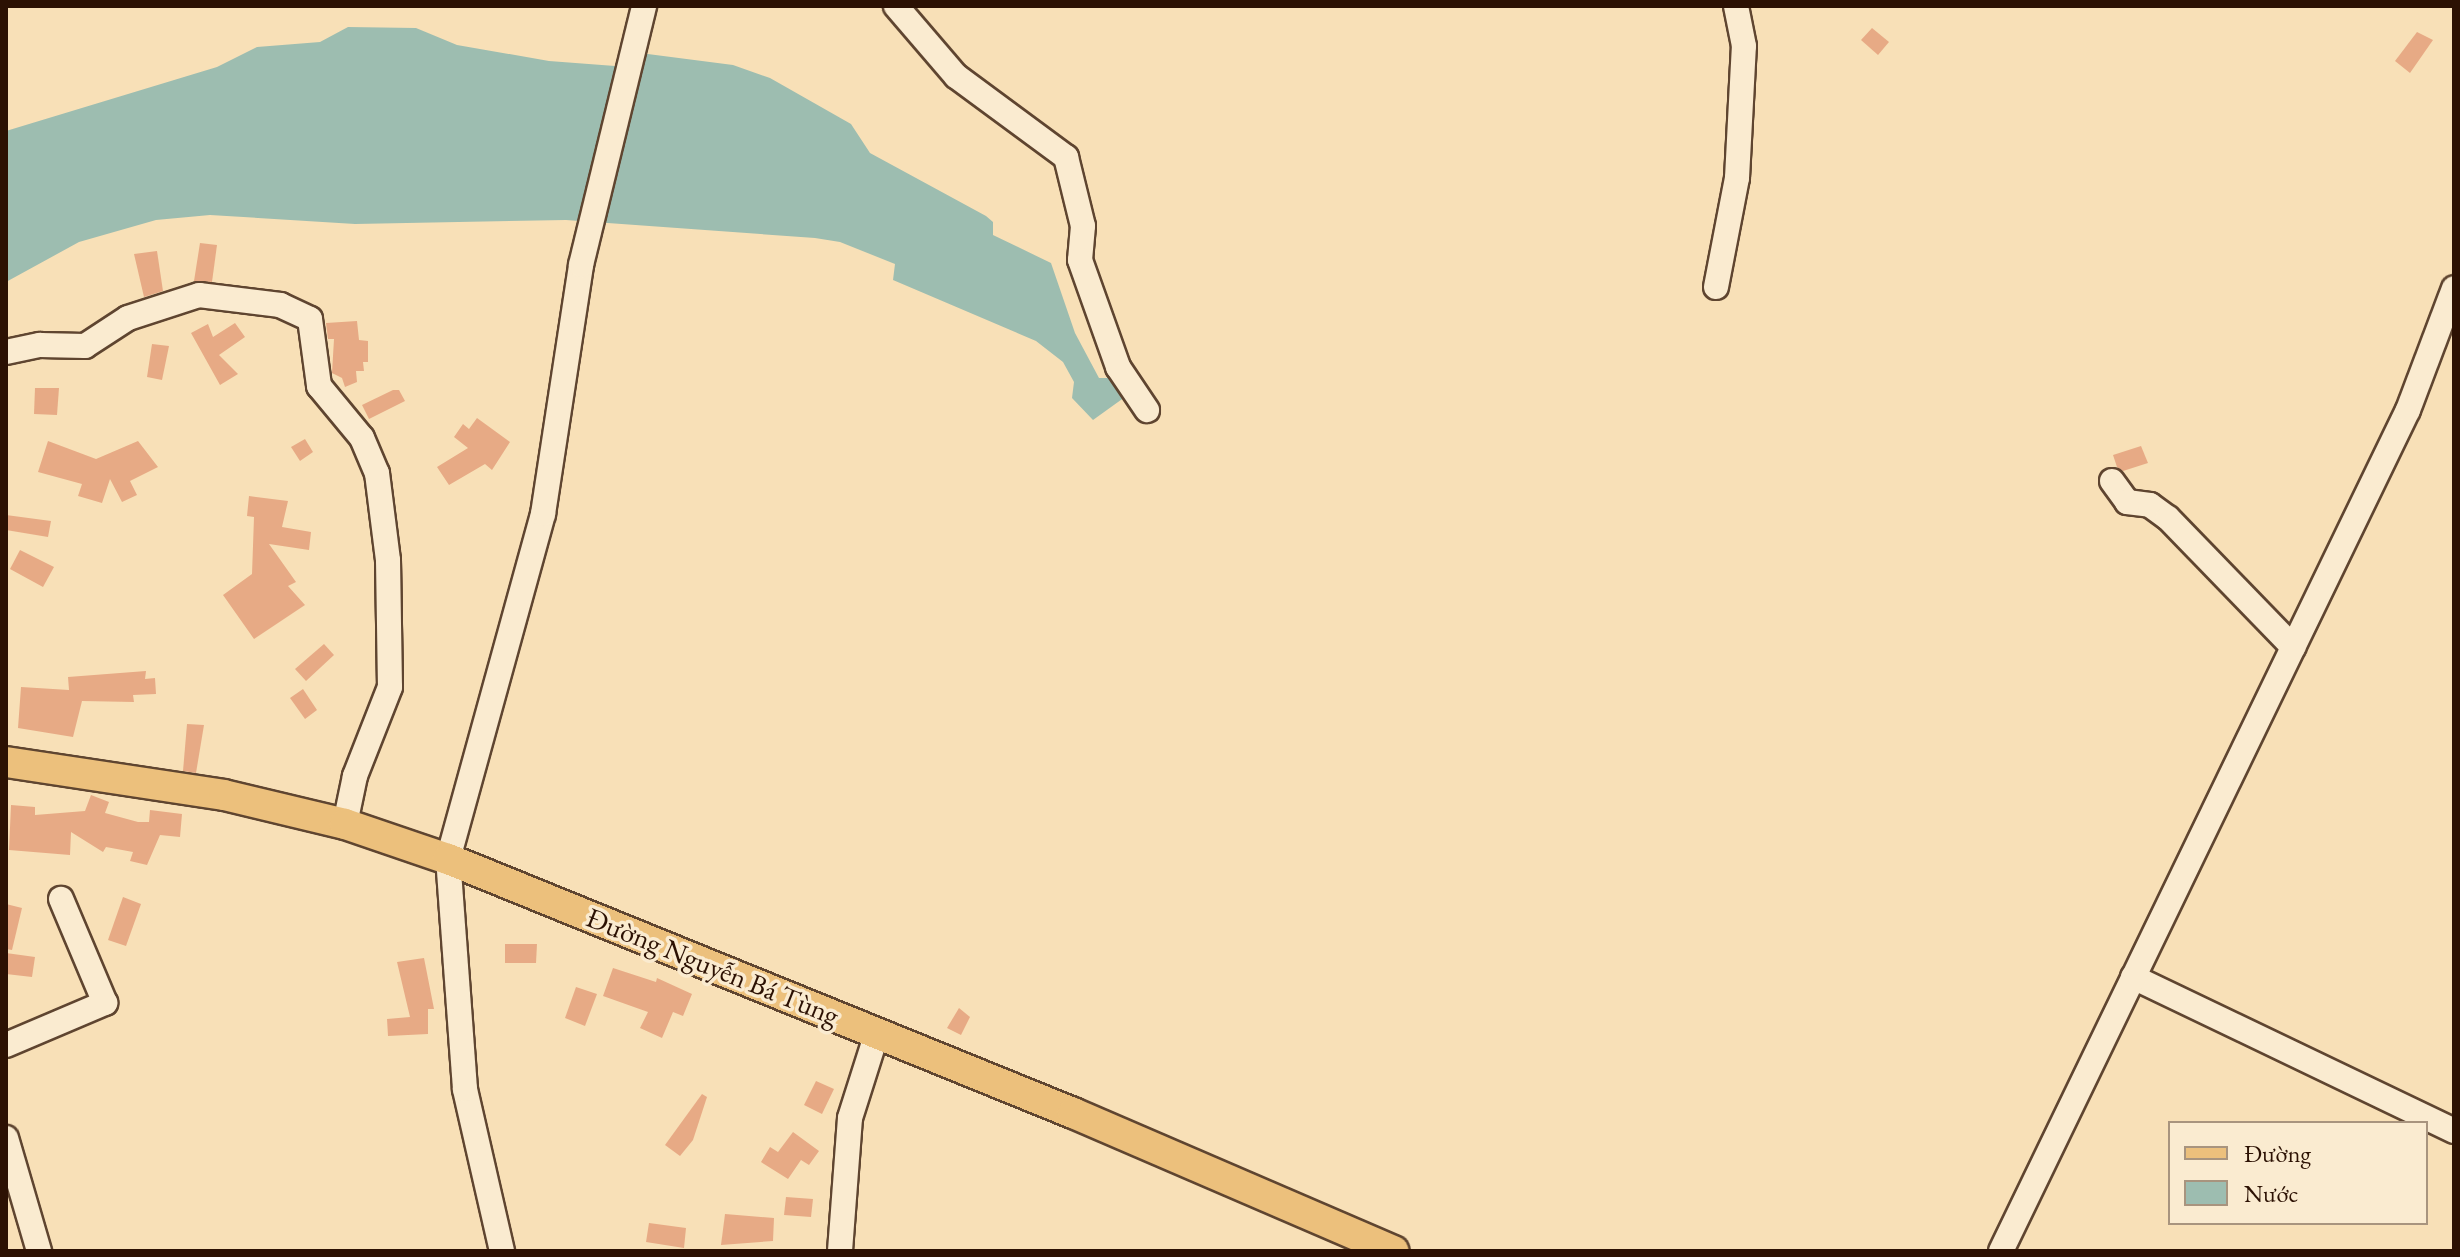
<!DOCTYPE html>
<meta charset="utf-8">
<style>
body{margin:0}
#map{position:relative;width:2460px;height:1257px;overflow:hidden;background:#f8e0b7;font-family:"EB Garamond",serif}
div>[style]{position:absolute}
.water>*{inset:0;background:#9dbdb0}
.building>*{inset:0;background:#e7aa85}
.roads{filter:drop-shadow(2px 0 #5f4530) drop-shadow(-2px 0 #5f4530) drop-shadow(0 2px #5f4530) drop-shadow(0 -2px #5f4530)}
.minor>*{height:24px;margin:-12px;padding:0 12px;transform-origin:12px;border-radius:12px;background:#faebd0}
.major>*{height:30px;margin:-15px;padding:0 15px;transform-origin:15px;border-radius:15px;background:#ecc07c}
span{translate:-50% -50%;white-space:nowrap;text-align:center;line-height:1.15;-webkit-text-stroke:7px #faebd0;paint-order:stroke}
.street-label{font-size:28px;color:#2c1103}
.frame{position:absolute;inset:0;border:8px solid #2c1103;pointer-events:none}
.legend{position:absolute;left:2168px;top:1121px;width:260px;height:104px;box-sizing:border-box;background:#faebd0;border:2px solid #a8947e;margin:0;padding:10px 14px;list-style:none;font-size:24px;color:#2c1103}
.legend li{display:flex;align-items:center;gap:16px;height:40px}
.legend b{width:40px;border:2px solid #a8947e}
</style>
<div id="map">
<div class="water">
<div style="clip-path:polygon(348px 27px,416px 28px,457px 45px,549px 61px,615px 66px,640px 53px,733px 65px,770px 78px,851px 124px,870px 153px,986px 216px,993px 222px,993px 235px,1051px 263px,1075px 333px,1099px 378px,1112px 378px,1125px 397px,1093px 420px,1072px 398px,1074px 382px,1063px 362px,1036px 341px,893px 280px,895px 264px,840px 242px,815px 238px,566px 220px,355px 224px,210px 215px,156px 220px,79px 242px,6px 282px,6px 131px,217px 67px,257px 47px,320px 42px)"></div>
</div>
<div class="building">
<div style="clip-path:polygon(1872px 28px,1889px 42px,1878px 55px,1861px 40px)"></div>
<div style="clip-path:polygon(2417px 32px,2433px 40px,2410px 73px,2395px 61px)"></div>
<div style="clip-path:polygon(200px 243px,217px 245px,212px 282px,194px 281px)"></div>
<div style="clip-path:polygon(157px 251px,163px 291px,144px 297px,134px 254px)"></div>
<div style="clip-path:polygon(357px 321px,359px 340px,368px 341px,368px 362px,363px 362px,364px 371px,356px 371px,357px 382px,345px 387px,342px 378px,332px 373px,334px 339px,328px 339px,326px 323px)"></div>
<div style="clip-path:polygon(235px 323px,245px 337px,219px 355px,238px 374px,220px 385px,191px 333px,208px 324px,213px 337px)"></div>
<div style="clip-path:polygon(152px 344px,169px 346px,162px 380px,147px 377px)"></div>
<div style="clip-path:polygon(35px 388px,59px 388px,57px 415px,34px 414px)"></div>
<div style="clip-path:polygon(393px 390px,399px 390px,405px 401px,369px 419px,362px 405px)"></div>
<div style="clip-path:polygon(477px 418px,510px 442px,492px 470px,485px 464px,449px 485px,437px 467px,468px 448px,454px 437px,463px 424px,469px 429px)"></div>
<div style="clip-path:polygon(305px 439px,313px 452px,300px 461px,291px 447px)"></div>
<div style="clip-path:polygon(48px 441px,96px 459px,138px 441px,158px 467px,130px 481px,137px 495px,122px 502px,110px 479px,102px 503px,78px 496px,82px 484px,38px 472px)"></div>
<div style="clip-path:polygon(2141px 446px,2148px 463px,2123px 471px,2117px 467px,2113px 455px)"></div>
<div style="clip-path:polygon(249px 496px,288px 501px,282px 527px,311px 532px,309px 550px,269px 544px,296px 582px,288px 586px,305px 605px,254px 639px,223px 595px,252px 574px,254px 517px,247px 516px)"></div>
<div style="clip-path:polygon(6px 515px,51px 521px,48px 537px,6px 530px)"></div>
<div style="clip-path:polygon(20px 550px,54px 567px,43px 587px,10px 569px)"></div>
<div style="clip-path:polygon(324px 644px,334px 655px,306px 681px,295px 669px)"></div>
<div style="clip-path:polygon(146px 671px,145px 679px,155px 678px,156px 694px,133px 695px,134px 702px,82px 701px,73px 737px,18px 728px,21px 687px,69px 690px,68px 677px)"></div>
<div style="clip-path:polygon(303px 689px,317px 710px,305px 719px,290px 698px)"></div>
<div style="clip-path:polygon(187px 724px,204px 725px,196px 773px,183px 771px)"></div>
<div style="clip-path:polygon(91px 795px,109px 802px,105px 813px,138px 822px,149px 822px,150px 810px,182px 814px,180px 837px,160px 835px,147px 865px,130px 861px,133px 852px,106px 847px,103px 852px,71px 832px,70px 855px,9px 850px,11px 805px,35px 807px,35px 815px,85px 811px)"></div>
<div style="clip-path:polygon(123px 897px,141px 904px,126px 946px,108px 940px)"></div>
<div style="clip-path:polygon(6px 904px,22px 908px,12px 950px,6px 949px)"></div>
<div style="clip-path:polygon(505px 944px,537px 944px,536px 963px,505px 963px)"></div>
<div style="clip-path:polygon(6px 953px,35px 957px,32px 977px,6px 974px)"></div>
<div style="clip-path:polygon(424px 958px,434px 1009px,428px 1009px,428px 1034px,388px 1036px,387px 1019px,410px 1017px,397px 962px)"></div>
<div style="clip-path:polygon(613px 968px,656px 982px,657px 978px,692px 994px,683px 1016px,673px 1012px,662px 1038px,640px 1028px,648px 1012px,603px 996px)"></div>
<div style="clip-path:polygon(576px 987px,597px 994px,585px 1026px,565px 1018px)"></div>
<div style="clip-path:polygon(959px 1008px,970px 1017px,961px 1035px,947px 1028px)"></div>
<div style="clip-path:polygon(816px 1081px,834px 1089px,822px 1114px,804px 1105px)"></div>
<div style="clip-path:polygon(702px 1094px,707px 1097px,693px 1140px,680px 1156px,665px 1145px)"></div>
<div style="clip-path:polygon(793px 1132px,819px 1151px,809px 1165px,801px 1160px,788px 1179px,761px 1162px,770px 1147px,778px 1152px)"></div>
<div style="clip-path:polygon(786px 1197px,813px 1199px,811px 1217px,784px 1215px)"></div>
<div style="clip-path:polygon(725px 1214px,774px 1218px,773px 1241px,721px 1245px)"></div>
<div style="clip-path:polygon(649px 1223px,686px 1228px,684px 1248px,646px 1242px)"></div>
</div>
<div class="roads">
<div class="minor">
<div style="left:896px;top:6px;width:92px;rotate:49.4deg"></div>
<div style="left:956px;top:76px;width:137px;rotate:36.4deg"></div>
<div style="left:1066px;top:157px;width:71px;rotate:76.2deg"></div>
<div style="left:1083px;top:226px;width:34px;rotate:95deg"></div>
<div style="left:1080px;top:260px;width:114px;rotate:70.4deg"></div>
<div style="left:1118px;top:367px;width:52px;rotate:56deg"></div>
<div style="left:1716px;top:287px;width:111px;rotate:-79.1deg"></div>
<div style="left:1737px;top:178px;width:132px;rotate:-87deg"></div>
<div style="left:1744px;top:46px;width:41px;rotate:-101.3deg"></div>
<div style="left:6px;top:352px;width:35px;rotate:-12deg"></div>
<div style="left:40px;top:345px;width:45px;rotate:1.3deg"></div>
<div style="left:85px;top:346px;width:51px;rotate:-33.1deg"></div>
<div style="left:128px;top:318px;width:75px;rotate:-17.9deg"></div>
<div style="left:199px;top:295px;width:82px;rotate:7deg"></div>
<div style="left:280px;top:305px;width:33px;rotate:25deg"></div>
<div style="left:310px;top:319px;width:68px;rotate:82.3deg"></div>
<div style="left:319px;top:386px;width:67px;rotate:50.4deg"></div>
<div style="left:362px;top:438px;width:38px;rotate:67deg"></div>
<div style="left:377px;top:473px;width:88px;rotate:82.8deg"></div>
<div style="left:388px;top:560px;width:127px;rotate:89.1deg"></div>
<div style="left:390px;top:687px;width:96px;rotate:111.5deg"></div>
<div style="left:355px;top:776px;width:49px;rotate:101.8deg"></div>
<div style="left:2112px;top:481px;width:26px;rotate:54deg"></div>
<div style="left:2127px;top:502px;width:23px;rotate:7deg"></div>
<div style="left:2150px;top:505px;width:22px;rotate:36deg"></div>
<div style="left:2168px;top:518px;width:180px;rotate:45.9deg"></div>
<div style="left:2133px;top:977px;width:356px;rotate:25.6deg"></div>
<div style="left:6px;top:1045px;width:108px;rotate:-23deg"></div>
<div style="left:105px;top:1003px;width:113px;rotate:-112.9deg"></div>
<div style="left:6px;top:1138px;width:118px;rotate:73.7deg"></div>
<div style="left:502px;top:1251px;width:166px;rotate:-102.9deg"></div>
<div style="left:465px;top:1089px;width:231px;rotate:-94.2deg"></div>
<div style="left:448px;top:859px;width:358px;rotate:-74.6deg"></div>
<div style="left:543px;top:514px;width:252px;rotate:-81.3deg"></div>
<div style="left:581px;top:265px;width:267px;rotate:-76.3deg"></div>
<div style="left:840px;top:1251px;width:133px;rotate:-85.7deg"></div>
<div style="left:850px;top:1118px;width:89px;rotate:-72.4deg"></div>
<div style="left:2001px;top:1251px;width:934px;rotate:-64.18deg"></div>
<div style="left:2408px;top:410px;width:130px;rotate:-69.3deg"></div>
</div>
<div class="major">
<div style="left:6px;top:762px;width:220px;rotate:8.6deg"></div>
<div style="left:224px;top:795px;width:124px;rotate:13.5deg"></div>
<div style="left:345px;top:824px;width:109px;rotate:18.8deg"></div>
<div style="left:448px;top:859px;width:675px;rotate:22.12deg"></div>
<div style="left:1073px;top:1113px;width:349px;rotate:23.3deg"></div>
</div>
</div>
<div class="street-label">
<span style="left:713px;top:966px;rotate:22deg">Đường Nguyễn Bá Tùng</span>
</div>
<div class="frame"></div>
<ul class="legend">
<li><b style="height:10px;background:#ecc07c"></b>Đường</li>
<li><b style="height:22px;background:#9dbdb0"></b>Nước</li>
</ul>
</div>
